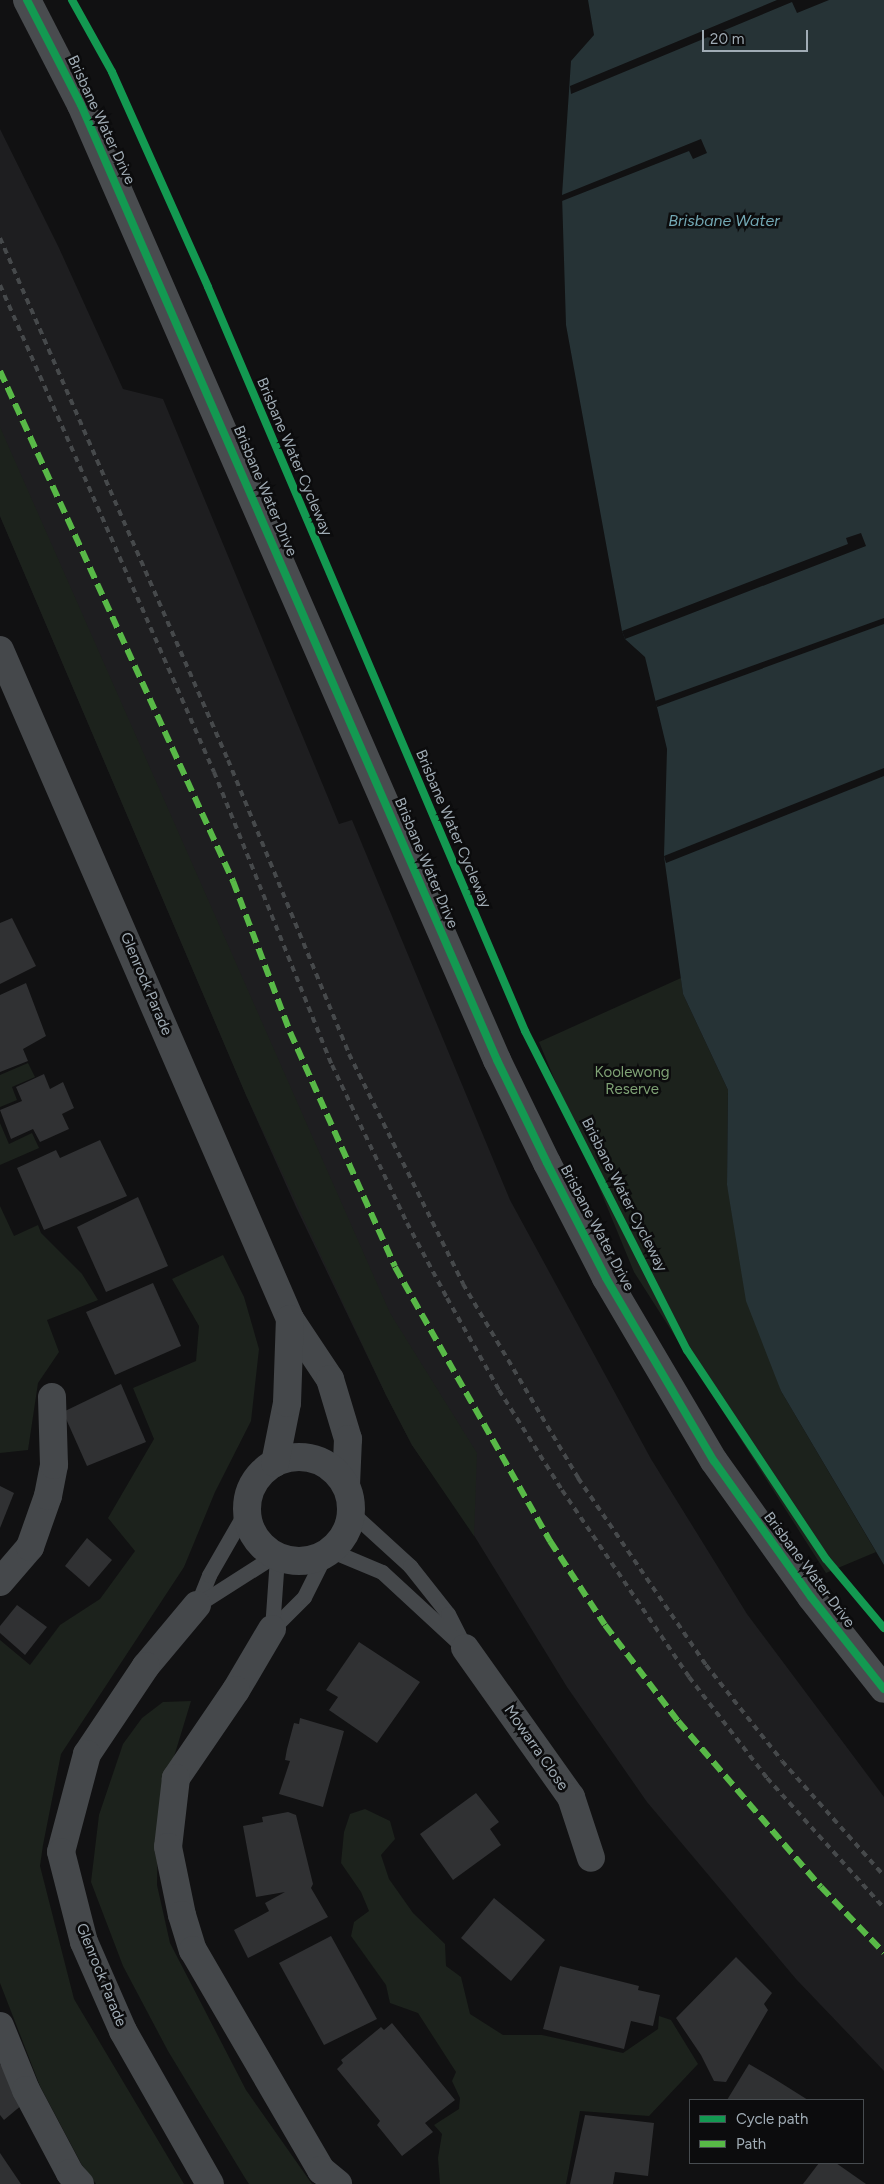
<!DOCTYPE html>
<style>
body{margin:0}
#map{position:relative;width:884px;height:2184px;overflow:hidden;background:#111112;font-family:Figtree,sans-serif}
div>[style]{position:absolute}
.built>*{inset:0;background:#1e1e20}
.green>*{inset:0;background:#1c221c}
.water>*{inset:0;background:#263336}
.pier>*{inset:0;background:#111112}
.building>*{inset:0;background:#303133}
.lane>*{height:15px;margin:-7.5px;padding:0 7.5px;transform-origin:7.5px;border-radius:7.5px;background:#45484b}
.street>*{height:28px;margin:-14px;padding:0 14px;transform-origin:14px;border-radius:14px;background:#45484b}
.street>.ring{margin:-14px;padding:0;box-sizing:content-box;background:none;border:28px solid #45484b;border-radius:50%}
.secondary>*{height:28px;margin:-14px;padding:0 14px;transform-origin:14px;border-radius:14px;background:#494c4f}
.rail>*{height:4px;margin-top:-2px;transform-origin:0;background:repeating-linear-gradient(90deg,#46494b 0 6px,transparent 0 11px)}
.quiet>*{height:6px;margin-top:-3px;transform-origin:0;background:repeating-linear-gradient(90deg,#58b947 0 12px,transparent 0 18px)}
.cycleway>*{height:8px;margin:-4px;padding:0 4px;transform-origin:4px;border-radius:4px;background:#139951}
span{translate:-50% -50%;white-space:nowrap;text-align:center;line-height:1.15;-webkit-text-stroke:5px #0c0c0d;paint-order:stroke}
.street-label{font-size:15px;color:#a0acb5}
.park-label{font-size:15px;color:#7fa275}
.water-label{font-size:16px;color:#73a8b4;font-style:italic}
.legend{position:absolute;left:689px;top:2099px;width:175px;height:65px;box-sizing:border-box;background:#0c0c0d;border:1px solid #474c50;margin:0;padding:6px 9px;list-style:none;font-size:15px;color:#a0acb5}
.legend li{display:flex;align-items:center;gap:10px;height:25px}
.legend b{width:25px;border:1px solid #474c50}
.scale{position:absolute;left:702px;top:30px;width:106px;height:22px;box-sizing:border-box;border:2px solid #a0acb5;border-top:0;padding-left:6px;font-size:15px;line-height:18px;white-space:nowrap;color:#a0acb5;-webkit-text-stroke:4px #0c0c0d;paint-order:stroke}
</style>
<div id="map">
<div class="built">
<div style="clip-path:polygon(0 129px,59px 248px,123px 389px,163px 399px,339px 824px,352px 820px,510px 1200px,651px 1459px,747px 1614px,884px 1797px,884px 2071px,796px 1979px,647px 1802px,567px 1687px,467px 1524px,412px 1445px,386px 1395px,296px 1207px,246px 1095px,0 516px)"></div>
</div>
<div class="green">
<div style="clip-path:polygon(0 427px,390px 1313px,477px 1453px,474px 1536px,412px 1445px,386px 1395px,246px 1095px,0 516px)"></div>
<div style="clip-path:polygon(681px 978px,683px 994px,728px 1090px,727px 1185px,781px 1391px,876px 1552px,826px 1573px,634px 1272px,539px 1042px)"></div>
<div style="clip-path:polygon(28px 1063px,35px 1077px,12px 1087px,17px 1100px,0 1107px,0 1075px)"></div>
<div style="clip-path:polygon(0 1123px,9px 1144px,32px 1133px,39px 1148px,0 1165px)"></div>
<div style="clip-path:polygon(0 1206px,14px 1236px,38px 1225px,41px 1233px,82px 1274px,98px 1300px,47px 1320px,59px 1352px,38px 1383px,28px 1450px,0 1453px)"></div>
<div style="clip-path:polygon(223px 1255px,244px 1297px,259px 1349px,251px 1421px,215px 1492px,184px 1567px,61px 1754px,43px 1845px,40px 1866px,74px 1999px,184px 2184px,96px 2184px,82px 2165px,40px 2086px,0 1983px,0 1640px,30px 1665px,60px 1625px,100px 1599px,135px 1551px,108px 1518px,154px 1439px,133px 1388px,196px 1361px,199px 1326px,172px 1279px)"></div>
<div style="clip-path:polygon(191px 1701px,173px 1760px,158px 1830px,157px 1885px,170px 1943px,246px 2090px,312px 2184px,249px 2184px,245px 2178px,168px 2051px,123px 1966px,91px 1882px,99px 1815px,123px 1744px,142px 1718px,163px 1702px)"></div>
<div style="clip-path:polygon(365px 1809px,390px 1821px,395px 1839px,381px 1855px,389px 1879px,413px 1913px,445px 1944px,446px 1966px,461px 1977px,470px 2014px,503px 2035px,542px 2035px,623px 2053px,658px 2029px,659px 2016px,671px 2020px,698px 2064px,649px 2116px,580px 2111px,566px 2184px,440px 2184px,438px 2158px,442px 2134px,434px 2125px,459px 2109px,460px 2098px,452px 2081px,456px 2072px,418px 2013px,390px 2003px,386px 1985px,351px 1936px,354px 1922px,369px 1911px,361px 1892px,341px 1863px,344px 1832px,350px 1814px)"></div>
</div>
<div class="water">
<div style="clip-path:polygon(588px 0,884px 0,884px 1565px,781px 1391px,746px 1301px,727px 1185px,728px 1090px,683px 994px,664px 856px,667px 749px,645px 657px,625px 639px,622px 631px,566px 325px,562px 195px,571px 61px,594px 35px)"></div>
</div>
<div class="pier">
<div style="clip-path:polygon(777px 0,829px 0,797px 13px,792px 2px,571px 94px,570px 86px)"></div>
<div style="clip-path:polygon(701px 139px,707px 153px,693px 159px,689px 151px,562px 201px,562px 195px)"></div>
<div style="clip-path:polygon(861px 533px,866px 546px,625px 639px,622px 631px,848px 544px,846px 538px)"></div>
<div style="clip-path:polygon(884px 618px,884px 624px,657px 707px,655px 701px)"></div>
<div style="clip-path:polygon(884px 768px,884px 776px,666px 863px,664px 856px)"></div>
</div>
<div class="building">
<div style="clip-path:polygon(12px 918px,36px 966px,0 984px,0 923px)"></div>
<div style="clip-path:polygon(26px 983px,46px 1036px,23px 1049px,28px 1061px,0 1072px,0 995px)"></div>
<div style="clip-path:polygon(44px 1074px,50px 1089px,63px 1082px,74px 1108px,62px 1114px,69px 1129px,40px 1142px,33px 1129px,11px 1139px,0 1110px,22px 1101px,16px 1087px)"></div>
<div style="clip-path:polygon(100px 1140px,127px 1196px,44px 1230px,17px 1168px,56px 1150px,60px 1158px)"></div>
<div style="clip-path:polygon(138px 1197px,168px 1266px,106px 1292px,77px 1227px)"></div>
<div style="clip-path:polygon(153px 1283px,181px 1346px,115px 1375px,86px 1312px)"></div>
<div style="clip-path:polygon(121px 1384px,146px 1442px,87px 1466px,63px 1412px)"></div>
<div style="clip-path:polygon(0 1486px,14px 1493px,0 1528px)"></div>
<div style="clip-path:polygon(87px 1538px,112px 1560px,89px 1587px,65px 1566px)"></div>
<div style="clip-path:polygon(17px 1605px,47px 1627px,25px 1655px,0 1633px,0 1626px)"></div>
<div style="clip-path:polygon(359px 1642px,420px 1682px,377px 1743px,329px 1710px,338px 1697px,326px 1690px)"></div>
<div style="clip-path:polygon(300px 1718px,344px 1731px,323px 1807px,279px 1794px,290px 1761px,285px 1760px,287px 1749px,294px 1723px,299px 1724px)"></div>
<div style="clip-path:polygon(476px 1793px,499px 1822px,490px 1829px,501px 1845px,453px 1880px,420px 1834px)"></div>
<div style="clip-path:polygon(288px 1812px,296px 1815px,313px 1884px,311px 1888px,328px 1917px,248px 1958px,234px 1930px,269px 1911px,265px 1903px,285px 1892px,256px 1897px,243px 1826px,263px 1822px,262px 1817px)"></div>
<div style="clip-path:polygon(494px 1898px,545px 1940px,511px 1981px,461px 1938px)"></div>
<div style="clip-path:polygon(331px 1936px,377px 2019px,324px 2045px,279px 1963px)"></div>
<div style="clip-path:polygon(736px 1957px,772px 1993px,764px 2004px,768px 2010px,726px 2082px,714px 2081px,701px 2055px,676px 2018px)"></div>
<div style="clip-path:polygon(560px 1966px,639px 1986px,638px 1990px,660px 1995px,653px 2026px,631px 2021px,624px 2049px,543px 2029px)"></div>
<div style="clip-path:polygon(392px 2023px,455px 2100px,425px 2123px,433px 2132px,402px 2156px,377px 2125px,380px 2121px,337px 2069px,343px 2063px,341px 2060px,381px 2027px,384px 2030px)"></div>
<div style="clip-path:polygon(0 2064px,29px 2099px,4px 2120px,0 2115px)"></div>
<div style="clip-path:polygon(749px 2064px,773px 2078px,808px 2100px,727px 2100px)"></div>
<div style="clip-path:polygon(585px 2115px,654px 2123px,648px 2176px,615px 2172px,613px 2184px,570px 2184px)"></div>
<div style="clip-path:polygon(0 2153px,21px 2184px,0 2184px)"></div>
<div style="clip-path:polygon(819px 2163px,836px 2163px,866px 2184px,803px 2184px)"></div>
</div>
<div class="lane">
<div style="left:352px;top:1513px;width:79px;rotate:42.4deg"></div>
<div style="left:410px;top:1566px;width:61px;rotate:51.6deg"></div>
<div style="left:448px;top:1614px;width:38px;rotate:63deg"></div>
<div style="left:332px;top:1551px;width:54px;rotate:22.8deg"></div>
<div style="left:382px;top:1572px;width:106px;rotate:42.7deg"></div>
<div style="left:197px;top:1605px;width:32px;rotate:-68deg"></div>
<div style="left:209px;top:1575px;width:76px;rotate:-60.1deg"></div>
<div style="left:197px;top:1605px;width:91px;rotate:-32.5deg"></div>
<div style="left:272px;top:1629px;width:45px;rotate:-45deg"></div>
<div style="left:304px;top:1597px;width:47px;rotate:-63.4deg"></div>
<div style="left:272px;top:1629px;width:72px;rotate:-86deg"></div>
</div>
<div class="street">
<div style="left:0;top:650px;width:729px;rotate:66.56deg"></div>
<div style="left:290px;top:1319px;width:72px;rotate:56.3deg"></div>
<div style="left:330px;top:1379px;width:63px;rotate:73.3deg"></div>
<div style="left:348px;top:1439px;width:45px;rotate:92.5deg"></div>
<div class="ring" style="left:247px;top:1457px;width:76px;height:76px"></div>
<div style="left:275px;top:1463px;width:61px;rotate:-78.7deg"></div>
<div style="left:287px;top:1403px;width:84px;rotate:-88deg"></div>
<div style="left:0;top:1582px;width:46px;rotate:-49.4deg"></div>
<div style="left:30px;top:1547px;width:54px;rotate:-70.6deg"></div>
<div style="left:48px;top:1496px;width:32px;rotate:-79deg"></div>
<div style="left:54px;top:1465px;width:68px;rotate:-91.7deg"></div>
<div style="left:197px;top:1605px;width:80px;rotate:129.9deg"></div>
<div style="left:146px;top:1666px;width:106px;rotate:123.8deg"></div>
<div style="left:87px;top:1754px;width:101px;rotate:104.9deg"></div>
<div style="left:61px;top:1852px;width:93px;rotate:75.7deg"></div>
<div style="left:84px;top:1942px;width:97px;rotate:66.3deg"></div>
<div style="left:123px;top:2031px;width:176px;rotate:60.4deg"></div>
<div style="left:272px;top:1629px;width:71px;rotate:120.5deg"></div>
<div style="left:236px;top:1690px;width:107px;rotate:124.3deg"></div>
<div style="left:176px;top:1778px;width:69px;rotate:96.6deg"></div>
<div style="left:168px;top:1847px;width:69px;rotate:78.4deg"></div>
<div style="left:182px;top:1915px;width:37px;rotate:73deg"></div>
<div style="left:193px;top:1950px;width:255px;rotate:59.8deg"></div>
<div style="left:321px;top:2170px;width:22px;rotate:39deg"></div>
<div style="left:465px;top:1648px;width:183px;rotate:54.6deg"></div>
<div style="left:571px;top:1797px;width:64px;rotate:71.8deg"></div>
<div style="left:0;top:2026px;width:69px;rotate:67.9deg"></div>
<div style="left:26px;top:2090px;width:94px;rotate:62.1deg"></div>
<div style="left:70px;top:2173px;width:15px;rotate:48deg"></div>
</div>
<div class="secondary">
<div style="left:27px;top:0;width:118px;rotate:62.8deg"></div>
<div style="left:81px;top:105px;width:1042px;rotate:66.46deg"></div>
<div style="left:497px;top:1060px;width:114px;rotate:64.1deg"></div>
<div style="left:547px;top:1163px;width:129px;rotate:62.8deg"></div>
<div style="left:606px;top:1278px;width:212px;rotate:59.5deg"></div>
<div style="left:714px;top:1461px;width:167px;rotate:54.5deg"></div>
<div style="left:811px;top:1597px;width:117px;rotate:51.6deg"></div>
</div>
<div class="rail">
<div style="left:0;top:238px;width:570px;rotate:66.41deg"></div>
<div style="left:228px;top:760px;width:318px;rotate:67.6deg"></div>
<div style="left:349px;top:1054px;width:257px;rotate:63.6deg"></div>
<div style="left:463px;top:1284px;width:226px;rotate:59.3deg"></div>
<div style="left:578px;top:1478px;width:227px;rotate:55.6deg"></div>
<div style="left:706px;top:1665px;width:122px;rotate:51.6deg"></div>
<div style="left:782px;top:1761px;width:154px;rotate:48.4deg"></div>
<div style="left:0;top:285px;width:532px;rotate:66.28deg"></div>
<div style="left:214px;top:772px;width:316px;rotate:68.1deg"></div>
<div style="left:332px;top:1065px;width:175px;rotate:64.6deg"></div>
<div style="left:407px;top:1223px;width:85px;rotate:61.9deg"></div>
<div style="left:447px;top:1298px;width:106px;rotate:60.5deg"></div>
<div style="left:499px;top:1390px;width:118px;rotate:57.8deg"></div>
<div style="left:562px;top:1490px;width:226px;rotate:55.8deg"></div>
<div style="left:689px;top:1677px;width:128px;rotate:52.3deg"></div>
<div style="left:767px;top:1778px;width:175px;rotate:48deg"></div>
</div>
<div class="quiet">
<div style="left:0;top:371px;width:561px;rotate:65.45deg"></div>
<div style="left:233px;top:881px;width:161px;rotate:69.3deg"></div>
<div style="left:290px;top:1032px;width:257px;rotate:65.9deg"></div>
<div style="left:395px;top:1267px;width:315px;rotate:60.5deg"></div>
<div style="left:550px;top:1541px;width:100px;rotate:56.8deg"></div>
<div style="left:605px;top:1625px;width:121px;rotate:52.8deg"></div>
<div style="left:678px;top:1721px;width:219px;rotate:49.3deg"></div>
<div style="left:821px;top:1887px;width:91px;rotate:46.3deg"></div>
</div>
<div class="cycleway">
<div style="left:27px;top:0;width:118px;rotate:62.8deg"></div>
<div style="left:81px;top:105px;width:1042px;rotate:66.46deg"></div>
<div style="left:497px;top:1060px;width:114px;rotate:64.1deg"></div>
<div style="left:547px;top:1163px;width:129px;rotate:62.8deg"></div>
<div style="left:606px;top:1278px;width:212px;rotate:59.5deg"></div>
<div style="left:714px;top:1461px;width:167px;rotate:54.5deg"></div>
<div style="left:811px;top:1597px;width:117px;rotate:51.6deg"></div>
<div style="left:72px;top:0;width:82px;rotate:60.9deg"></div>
<div style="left:112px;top:72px;width:235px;rotate:65.9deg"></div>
<div style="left:208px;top:287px;width:809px;rotate:66.92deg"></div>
<div style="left:525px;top:1031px;width:358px;rotate:63.1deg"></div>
<div style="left:687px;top:1350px;width:251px;rotate:56.4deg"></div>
<div style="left:826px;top:1559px;width:90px;rotate:50deg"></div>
</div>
<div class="street-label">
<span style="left:101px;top:120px;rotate:65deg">Brisbane Water Drive</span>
<span style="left:294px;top:457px;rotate:67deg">Brisbane Water Cycleway</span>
<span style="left:265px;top:491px;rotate:67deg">Brisbane Water Drive</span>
<span style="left:453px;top:829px;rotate:67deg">Brisbane Water Cycleway</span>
<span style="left:426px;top:863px;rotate:67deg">Brisbane Water Drive</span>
<span style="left:146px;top:984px;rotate:67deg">Glenrock Parade</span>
<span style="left:624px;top:1195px;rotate:63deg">Brisbane Water Cycleway</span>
<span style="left:597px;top:1228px;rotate:62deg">Brisbane Water Drive</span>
<span style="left:809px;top:1570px;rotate:53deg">Brisbane Water Drive</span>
<span style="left:536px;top:1748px;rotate:55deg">Mowarra Close</span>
<span style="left:101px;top:1975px;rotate:68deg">Glenrock Parade</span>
</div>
<div class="park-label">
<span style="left:632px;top:1081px">Koolewong<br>Reserve</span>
</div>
<div class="water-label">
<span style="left:724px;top:221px">Brisbane Water</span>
</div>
<ul class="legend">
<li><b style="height:6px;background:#139951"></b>Cycle path</li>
<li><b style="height:6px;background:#58b947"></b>Path</li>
</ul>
<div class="scale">20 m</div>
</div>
